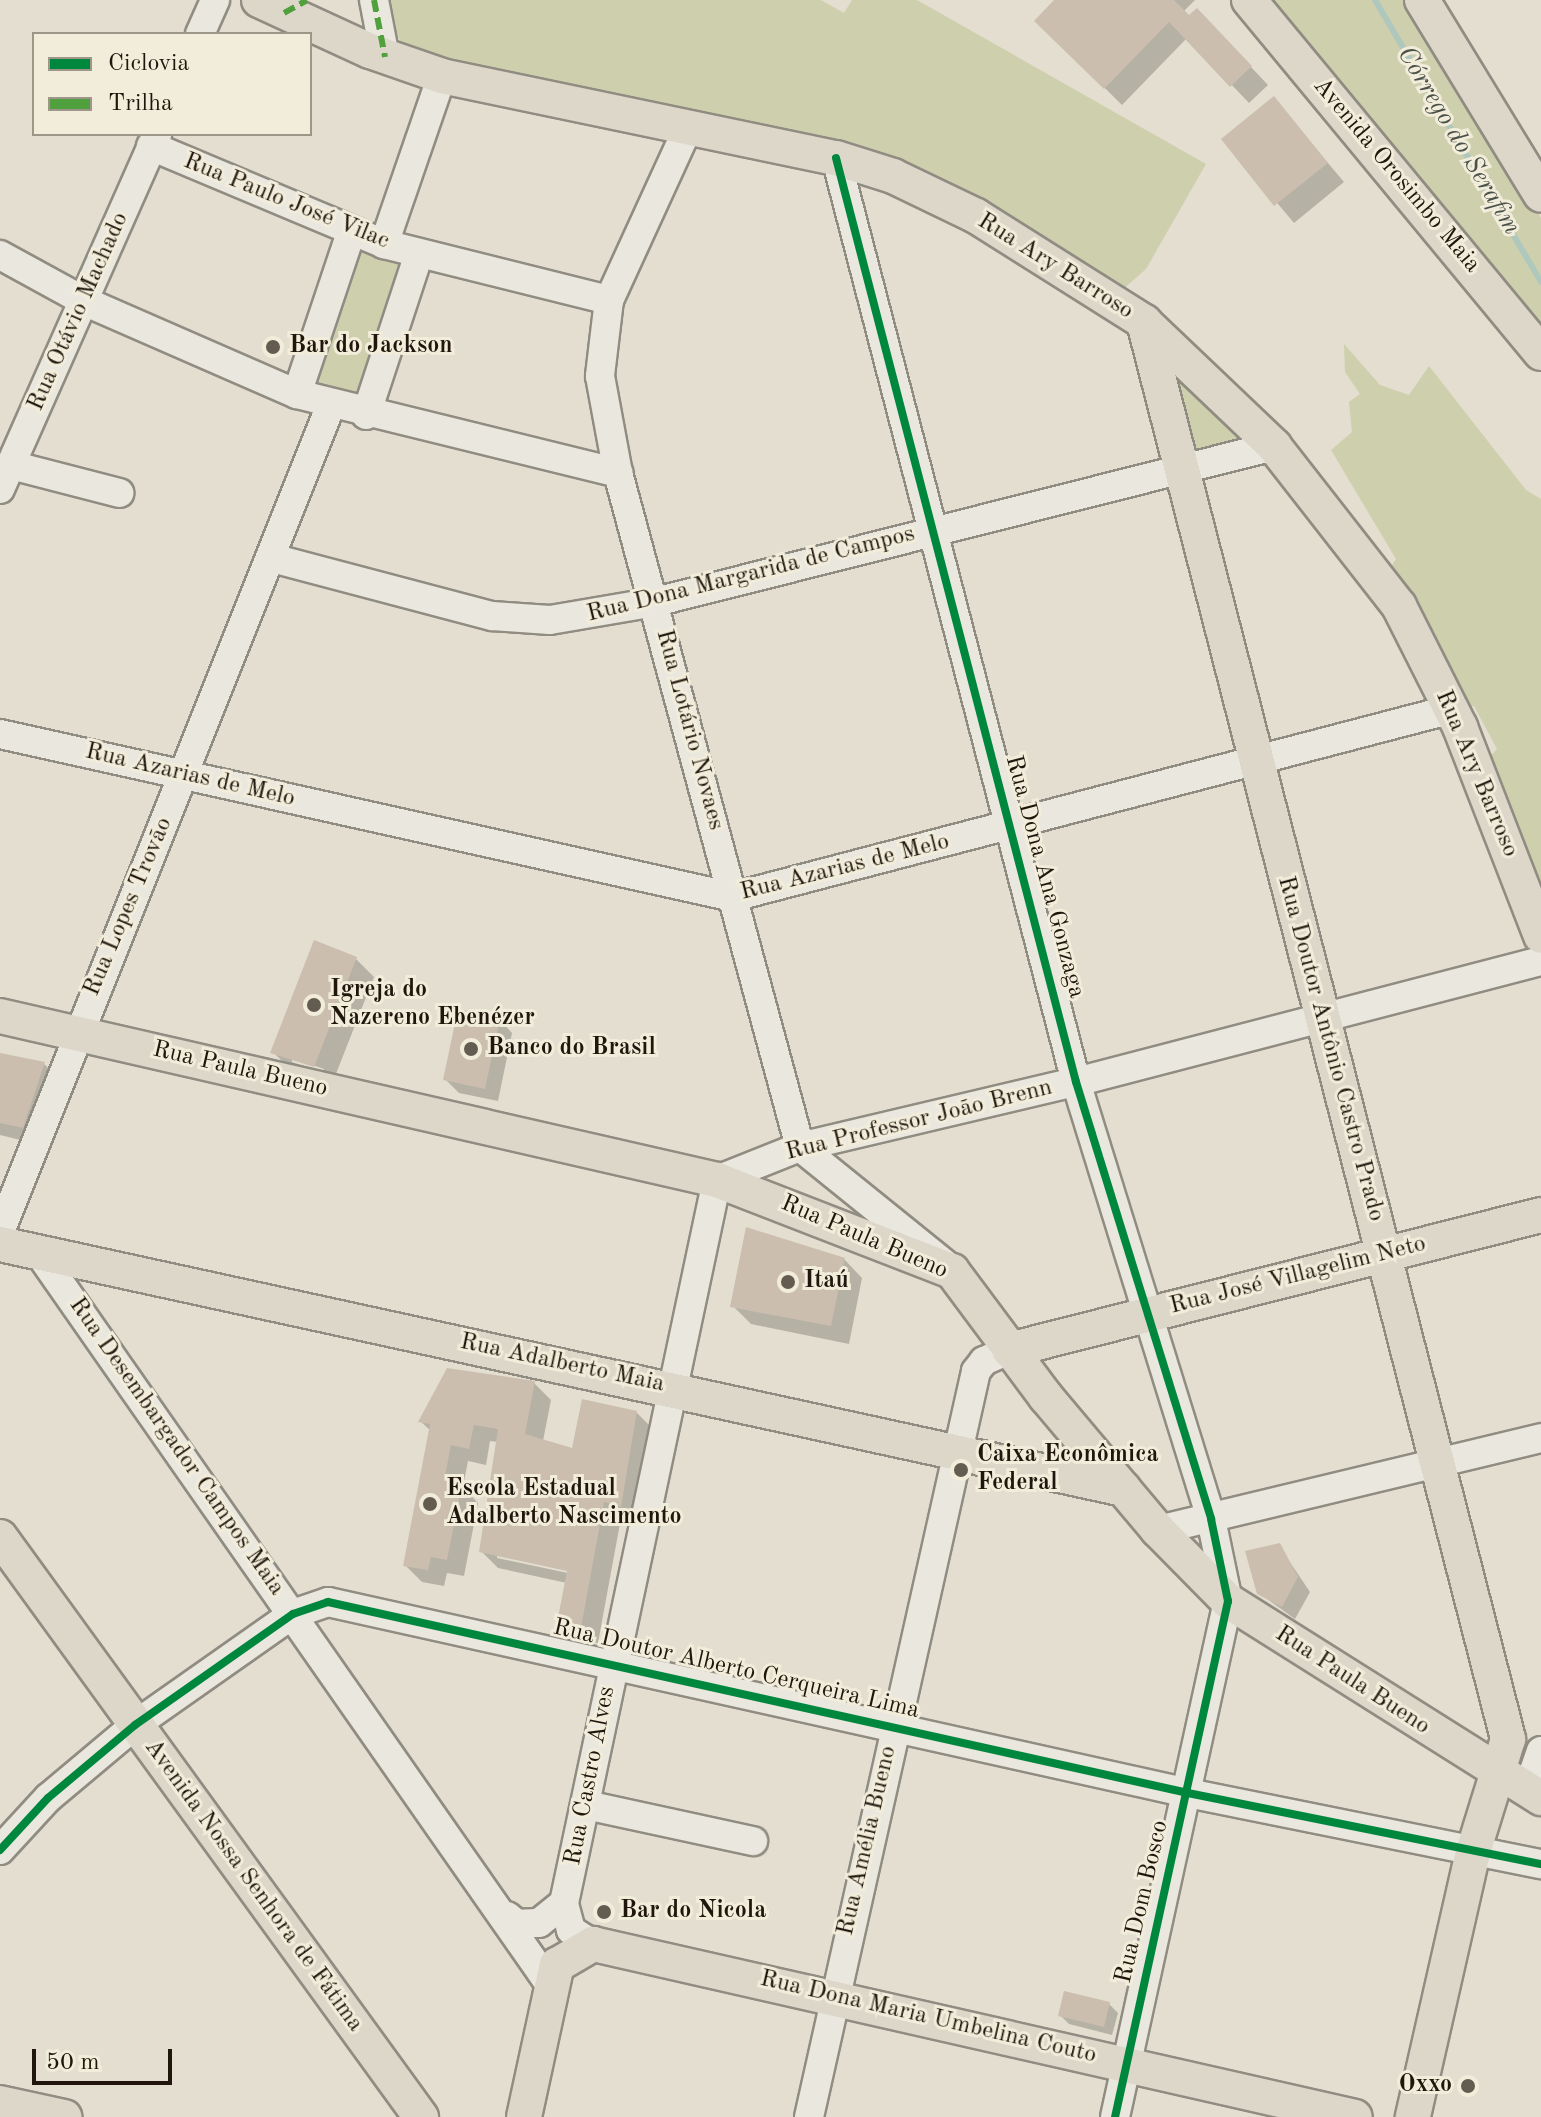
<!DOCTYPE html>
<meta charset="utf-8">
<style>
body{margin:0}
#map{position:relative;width:1541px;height:2117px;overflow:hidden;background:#e3decf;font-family:"Old Standard TT",serif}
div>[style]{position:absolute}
.green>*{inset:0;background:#cecfad}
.shadow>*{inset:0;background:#0003}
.stream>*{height:6px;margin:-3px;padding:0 3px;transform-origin:3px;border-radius:3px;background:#aec8be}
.building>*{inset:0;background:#cbbeaf}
.roads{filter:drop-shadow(2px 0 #908c82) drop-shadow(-2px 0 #908c82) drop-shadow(0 2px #908c82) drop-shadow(0 -2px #908c82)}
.minor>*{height:28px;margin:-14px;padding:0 14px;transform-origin:14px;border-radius:14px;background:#eae7df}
.major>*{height:34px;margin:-17px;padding:0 17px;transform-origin:17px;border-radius:17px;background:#ddd7ca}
.quiet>*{height:6px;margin-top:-3px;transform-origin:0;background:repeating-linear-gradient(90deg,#50a13e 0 12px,transparent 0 18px)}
.cycleway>*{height:8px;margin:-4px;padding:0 4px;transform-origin:4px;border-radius:4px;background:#00873e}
.dots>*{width:22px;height:22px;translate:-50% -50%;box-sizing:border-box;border:4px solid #f2eddb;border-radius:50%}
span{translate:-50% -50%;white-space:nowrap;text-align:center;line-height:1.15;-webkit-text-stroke:6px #f2eddb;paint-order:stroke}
.street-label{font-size:24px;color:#20160d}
.poi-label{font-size:24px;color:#20160d;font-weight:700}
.left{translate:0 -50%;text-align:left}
.right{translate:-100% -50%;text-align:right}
.water-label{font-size:26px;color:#4a5148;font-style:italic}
.legend{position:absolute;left:32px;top:32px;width:280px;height:104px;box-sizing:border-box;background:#f2eddb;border:2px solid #9e9789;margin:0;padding:10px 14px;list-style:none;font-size:24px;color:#20160d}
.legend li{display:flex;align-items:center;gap:16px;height:40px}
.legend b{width:40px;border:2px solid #9e9789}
.scale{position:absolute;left:32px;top:2049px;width:140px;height:36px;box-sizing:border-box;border:4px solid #20160d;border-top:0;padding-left:10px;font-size:24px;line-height:28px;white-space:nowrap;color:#20160d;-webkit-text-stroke:6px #f2eddb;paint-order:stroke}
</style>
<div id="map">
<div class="green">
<div style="clip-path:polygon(384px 0,821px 0,844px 13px,852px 0,917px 0,1206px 164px,1146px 269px,1121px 291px,911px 167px,551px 89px,403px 49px)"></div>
<div style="clip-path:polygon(1261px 0,1407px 0,1541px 218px,1541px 334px)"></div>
<div style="clip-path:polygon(356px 250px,403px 262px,357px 399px,312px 387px)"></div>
<div style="clip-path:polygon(1344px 344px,1380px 385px,1409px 395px,1429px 366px,1526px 490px,1541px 499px,1541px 936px,1484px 763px,1497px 749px,1474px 706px,1452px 709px,1388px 571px,1396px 559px,1331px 450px,1352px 432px,1349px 402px,1360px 394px,1345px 372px)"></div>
<div style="clip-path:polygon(1168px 365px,1243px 441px,1189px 454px)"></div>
</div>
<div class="shadow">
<div style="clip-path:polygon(1057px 0,1195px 0,1183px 12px,1214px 28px,1268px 85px,1249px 103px,1187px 38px,1122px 105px,1037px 21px)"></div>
<div style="clip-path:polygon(1274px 99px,1344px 182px,1294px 223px,1224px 140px)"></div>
<div style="clip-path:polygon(evenodd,356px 959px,374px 977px,332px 1084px,291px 1070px,273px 1052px,356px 959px,292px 1058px,324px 1069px,323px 1072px,292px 1062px,292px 1058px)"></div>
<div style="clip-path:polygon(499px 1019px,512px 1033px,498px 1101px,459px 1093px,445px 1079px)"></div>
<div style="clip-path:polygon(0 1055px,44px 1064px,63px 1082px,41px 1145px,0 1135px)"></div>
<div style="clip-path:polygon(844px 1259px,862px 1278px,849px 1344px,751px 1324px,733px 1306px)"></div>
<div style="clip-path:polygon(evenodd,534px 1383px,551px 1400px,543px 1441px,574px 1451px,636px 1412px,653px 1429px,638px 1522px,621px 1518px,598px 1643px,576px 1639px,559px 1622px,567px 1583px,498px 1568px,481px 1551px,498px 1442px,490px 1441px,486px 1465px,468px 1461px,463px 1487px,478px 1503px,464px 1576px,447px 1573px,444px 1586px,422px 1582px,405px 1565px,431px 1431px,420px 1421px,534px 1383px,497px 1554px,577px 1572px,577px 1575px,497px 1558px,497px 1554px)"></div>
<div style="clip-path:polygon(1279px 1546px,1310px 1592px,1295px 1619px,1259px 1593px)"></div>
<div style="clip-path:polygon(1109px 2004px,1118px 2013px,1112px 2035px,1069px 2024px,1060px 2015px)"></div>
</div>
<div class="stream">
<div style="left:1375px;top:0;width:327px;rotate:59.5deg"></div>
</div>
<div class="building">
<div style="clip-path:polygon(1054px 0,1174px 0,1189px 15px,1197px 8px,1252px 66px,1230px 87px,1169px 22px,1104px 89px,1034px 21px)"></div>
<div style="clip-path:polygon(1274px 96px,1328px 163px,1274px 206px,1221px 139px)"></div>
<div style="clip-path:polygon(314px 940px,357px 957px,314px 1067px,270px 1053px)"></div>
<div style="clip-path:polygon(458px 1009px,500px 1018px,485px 1089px,443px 1080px)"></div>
<div style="clip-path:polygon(0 1053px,45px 1062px,23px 1128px,0 1123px)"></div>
<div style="clip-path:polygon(746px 1227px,845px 1258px,831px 1326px,730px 1307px)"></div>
<div style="clip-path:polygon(447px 1368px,535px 1381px,525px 1434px,572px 1448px,582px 1399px,637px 1411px,621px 1507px,604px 1502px,581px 1628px,557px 1623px,567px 1571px,479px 1552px,498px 1429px,474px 1425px,469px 1449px,451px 1445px,444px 1481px,462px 1484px,447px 1560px,431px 1557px,428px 1570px,403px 1566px,430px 1424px,418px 1422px)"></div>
<div style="clip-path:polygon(1280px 1543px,1298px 1577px,1282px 1607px,1257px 1594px,1245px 1551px)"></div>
<div style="clip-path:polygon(1064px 1991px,1110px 2002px,1104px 2027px,1058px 2016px)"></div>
</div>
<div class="roads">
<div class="minor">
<div style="left:374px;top:0;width:58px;rotate:79.1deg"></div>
<div style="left:200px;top:34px;width:37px;rotate:-66deg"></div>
<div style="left:687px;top:130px;width:187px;rotate:114.6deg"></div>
<div style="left:609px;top:300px;width:77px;rotate:96.8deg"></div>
<div style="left:600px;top:376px;width:99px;rotate:79.5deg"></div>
<div style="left:618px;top:473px;width:698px;rotate:74.89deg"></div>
<div style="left:800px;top:1147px;width:188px;rotate:38.9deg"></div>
<div style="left:151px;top:146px;width:253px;rotate:22.8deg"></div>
<div style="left:384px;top:244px;width:232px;rotate:14deg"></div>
<div style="left:836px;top:158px;width:955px;rotate:75.44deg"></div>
<div style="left:1076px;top:1082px;width:457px;rotate:72.8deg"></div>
<div style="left:1211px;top:1519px;width:84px;rotate:78.3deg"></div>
<div style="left:1228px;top:1601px;width:528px;rotate:102.35deg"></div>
<div style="left:384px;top:244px;width:178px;rotate:-71deg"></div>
<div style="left:0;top:255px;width:98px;rotate:28.7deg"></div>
<div style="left:86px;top:302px;width:230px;rotate:23.6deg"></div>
<div style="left:297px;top:394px;width:331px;rotate:13.8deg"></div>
<div style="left:297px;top:394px;width:170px;rotate:-71.5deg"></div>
<div style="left:366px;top:415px;width:169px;rotate:-71.8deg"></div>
<div style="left:11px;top:465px;width:112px;rotate:14.5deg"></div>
<div style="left:0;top:489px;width:388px;rotate:-66.1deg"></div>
<div style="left:272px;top:558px;width:228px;rotate:14.8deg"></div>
<div style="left:492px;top:616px;width:58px;rotate:3.9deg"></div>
<div style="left:550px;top:620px;width:107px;rotate:-9.7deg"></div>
<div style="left:655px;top:602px;width:638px;rotate:-14.15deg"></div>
<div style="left:0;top:734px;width:751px;rotate:12.54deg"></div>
<div style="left:733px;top:897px;width:743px;rotate:-14.65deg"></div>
<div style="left:0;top:1232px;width:891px;rotate:-68.19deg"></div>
<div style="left:39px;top:1253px;width:894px;rotate:55.07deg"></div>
<div style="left:1158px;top:1530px;width:394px;rotate:-13.5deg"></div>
<div style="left:1537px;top:1796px;width:25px;rotate:-97deg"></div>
<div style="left:1534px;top:1771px;width:21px;rotate:-71deg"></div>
<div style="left:586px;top:1805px;width:171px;rotate:12.2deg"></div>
<div style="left:0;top:1850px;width:71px;rotate:-47.3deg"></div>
<div style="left:48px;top:1798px;width:114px;rotate:-40deg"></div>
<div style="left:135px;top:1725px;width:193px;rotate:-35.1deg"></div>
<div style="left:293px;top:1614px;width:37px;rotate:-19deg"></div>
<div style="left:328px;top:1602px;width:881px;rotate:12.52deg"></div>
<div style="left:1188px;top:1793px;width:360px;rotate:11.4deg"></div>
<div style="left:507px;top:1916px;width:13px;rotate:39deg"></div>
<div style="left:517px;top:1924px;width:22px;rotate:-3deg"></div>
<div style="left:539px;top:1923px;width:32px;rotate:-39deg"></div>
<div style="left:593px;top:1944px;width:26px;rotate:-148deg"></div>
<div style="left:571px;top:1930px;width:28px;rotate:-105deg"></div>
<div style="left:564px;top:1903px;width:739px;rotate:-78.05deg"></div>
<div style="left:717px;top:1180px;width:89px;rotate:-21.7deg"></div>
<div style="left:800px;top:1147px;width:284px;rotate:-13.3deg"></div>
<div style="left:1076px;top:1082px;width:480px;rotate:-14.6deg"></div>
<div style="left:809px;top:2117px;width:764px;rotate:-77.38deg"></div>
<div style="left:976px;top:1371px;width:13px;rotate:-51deg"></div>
<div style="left:984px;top:1361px;width:27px;rotate:-24deg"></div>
</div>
<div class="major">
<div style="left:259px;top:0;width:122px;rotate:24.7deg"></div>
<div style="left:370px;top:51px;width:76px;rotate:19.1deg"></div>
<div style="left:442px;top:76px;width:402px;rotate:11.8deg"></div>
<div style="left:836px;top:158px;width:60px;rotate:17.5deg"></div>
<div style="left:893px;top:176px;width:92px;rotate:25.7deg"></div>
<div style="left:976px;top:216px;width:199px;rotate:32.2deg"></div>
<div style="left:1144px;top:322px;width:180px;rotate:43.6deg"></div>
<div style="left:1274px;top:446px;width:203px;rotate:52deg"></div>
<div style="left:1399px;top:606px;width:136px;rotate:63.2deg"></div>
<div style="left:1460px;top:727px;width:224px;rotate:68.8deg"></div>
<div style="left:1249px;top:0;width:458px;rotate:50.4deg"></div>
<div style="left:1422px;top:0;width:228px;rotate:58.6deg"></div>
<div style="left:1144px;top:322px;width:1463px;rotate:75.59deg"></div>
<div style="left:1508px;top:1739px;width:118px;rotate:107.2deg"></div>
<div style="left:1473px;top:1852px;width:272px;rotate:102.8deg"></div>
<div style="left:0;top:1016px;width:736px;rotate:12.88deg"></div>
<div style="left:717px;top:1180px;width:252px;rotate:21.2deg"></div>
<div style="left:952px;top:1271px;width:157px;rotate:53.3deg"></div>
<div style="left:1046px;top:1397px;width:174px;rotate:49.9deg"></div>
<div style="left:1158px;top:1530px;width:100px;rotate:45.4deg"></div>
<div style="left:1228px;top:1601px;width:370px;rotate:32.2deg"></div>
<div style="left:0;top:1244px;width:1150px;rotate:12.3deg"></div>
<div style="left:1009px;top:1350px;width:549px;rotate:-14.24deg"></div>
<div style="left:0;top:1537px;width:717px;rotate:54.03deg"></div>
<div style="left:0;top:2103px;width:66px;rotate:12.3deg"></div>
<div style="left:524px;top:2117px;width:156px;rotate:-77.8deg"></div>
<div style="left:557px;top:1965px;width:42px;rotate:-30.3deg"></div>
<div style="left:593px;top:1944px;width:781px;rotate:12.79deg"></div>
</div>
</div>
<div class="quiet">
<div style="left:374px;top:0;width:58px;rotate:79.1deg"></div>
<div style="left:284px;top:13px;width:26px;rotate:-29deg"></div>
</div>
<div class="cycleway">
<div style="left:836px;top:158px;width:955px;rotate:75.44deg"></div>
<div style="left:1076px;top:1082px;width:457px;rotate:72.8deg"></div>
<div style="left:1211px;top:1519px;width:84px;rotate:78.3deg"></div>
<div style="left:1228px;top:1601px;width:528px;rotate:102.35deg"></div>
<div style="left:0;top:1850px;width:71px;rotate:-47.3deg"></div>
<div style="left:48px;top:1798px;width:114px;rotate:-40deg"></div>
<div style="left:135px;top:1725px;width:193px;rotate:-35.1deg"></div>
<div style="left:293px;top:1614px;width:37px;rotate:-19deg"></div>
<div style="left:328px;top:1602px;width:881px;rotate:12.52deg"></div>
<div style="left:1188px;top:1793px;width:360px;rotate:11.4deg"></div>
</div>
<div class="dots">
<div style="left:273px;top:347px;background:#645c51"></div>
<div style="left:314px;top:1005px;background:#645c51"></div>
<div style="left:471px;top:1049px;background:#645c51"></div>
<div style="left:788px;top:1282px;background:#645c51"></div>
<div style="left:961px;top:1470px;background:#645c51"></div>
<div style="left:430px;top:1504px;background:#645c51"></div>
<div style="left:604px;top:1912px;background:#645c51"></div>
<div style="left:1468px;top:2086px;background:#645c51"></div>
</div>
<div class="street-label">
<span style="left:1396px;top:176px;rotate:50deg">Avenida Orosimbo Maia</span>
<span style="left:286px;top:202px;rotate:22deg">Rua Paulo José Vilac</span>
<span style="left:1055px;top:267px;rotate:32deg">Rua Ary Barroso</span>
<span style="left:79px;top:312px;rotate:-66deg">Rua Otávio Machado</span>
<span style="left:751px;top:575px;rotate:-14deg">Rua Dona Margarida de Campos</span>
<span style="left:689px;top:730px;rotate:75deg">Rua Lotário Novaes</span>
<span style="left:1476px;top:774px;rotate:67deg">Rua Ary Barroso</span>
<span style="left:190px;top:776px;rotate:13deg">Rua Azarias de Melo</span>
<span style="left:845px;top:868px;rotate:-14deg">Rua Azarias de Melo</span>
<span style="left:1044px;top:877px;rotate:75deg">Rua Dona Ana Gonzaga</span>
<span style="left:129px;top:907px;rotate:-67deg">Rua Lopes Trovão</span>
<span style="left:1330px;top:1049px;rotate:75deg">Rua Doutor Antônio Castro Prado</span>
<span style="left:240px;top:1070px;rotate:13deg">Rua Paula Bueno</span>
<span style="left:919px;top:1121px;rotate:-14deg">Rua Professor João Brenn</span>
<span style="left:864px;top:1238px;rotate:23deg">Rua Paula Bueno</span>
<span style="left:1298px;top:1276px;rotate:-14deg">Rua José Villagelim Neto</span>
<span style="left:562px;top:1364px;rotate:12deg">Rua Adalberto Maia</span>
<span style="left:176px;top:1447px;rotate:55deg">Rua Desembargador Campos Maia</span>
<span style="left:736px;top:1670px;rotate:13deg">Rua Doutor Alberto Cerqueira Lima</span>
<span style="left:1352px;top:1681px;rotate:33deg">Rua Paula Bueno</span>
<span style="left:591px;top:1776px;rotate:-79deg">Rua Castro Alves</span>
<span style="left:868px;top:1841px;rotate:-77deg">Rua Amélia Bueno</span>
<span style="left:253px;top:1886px;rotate:54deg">Avenida Nossa Senhora de Fátima</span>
<span style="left:1143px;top:1902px;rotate:-77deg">Rua Dom Bosco</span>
<span style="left:928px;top:2018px;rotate:13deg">Rua Dona Maria Umbelina Couto</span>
</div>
<div class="poi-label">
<span class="left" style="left:289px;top:347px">Bar do Jackson</span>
<span class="left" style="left:330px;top:1005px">Igreja do<br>Nazereno Ebenézer</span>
<span class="left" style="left:487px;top:1049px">Banco do Brasil</span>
<span class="left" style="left:804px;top:1282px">Itaú</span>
<span class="left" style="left:977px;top:1470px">Caixa Econômica<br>Federal</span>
<span class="left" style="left:446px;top:1504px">Escola Estadual<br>Adalberto Nascimento</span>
<span class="left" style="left:620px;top:1912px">Bar do Nicola</span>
<span class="right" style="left:1452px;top:2086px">Oxxo</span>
</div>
<div class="water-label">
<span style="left:1458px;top:141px;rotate:59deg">Córrego do Serafim</span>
</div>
<ul class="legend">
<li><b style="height:10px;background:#00873e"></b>Ciclovia</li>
<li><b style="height:10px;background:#50a13e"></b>Trilha</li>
</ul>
<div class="scale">50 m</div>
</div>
